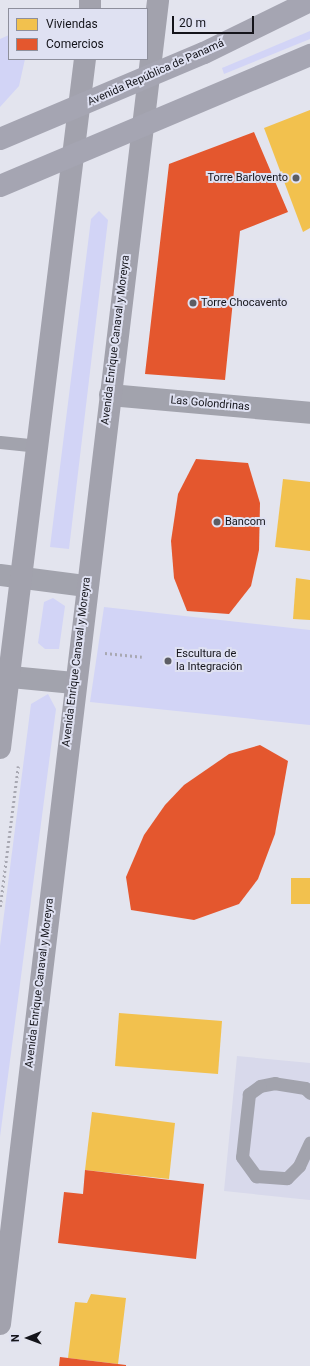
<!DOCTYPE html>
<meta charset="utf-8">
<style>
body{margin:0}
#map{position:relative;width:310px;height:1366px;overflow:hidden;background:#e3e4ee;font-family:Roboto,sans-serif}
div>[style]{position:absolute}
.built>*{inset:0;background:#d8d9eb}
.green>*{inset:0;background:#d2d4f6}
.homes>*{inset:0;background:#f2c14e}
.shops>*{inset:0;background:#e4572e}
.path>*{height:2.5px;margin-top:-1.25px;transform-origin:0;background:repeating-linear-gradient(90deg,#a8a8b2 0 2px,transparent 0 5px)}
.lane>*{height:13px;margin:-6.5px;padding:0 6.5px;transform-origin:6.5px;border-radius:6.5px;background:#a2a3ad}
.street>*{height:22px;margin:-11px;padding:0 11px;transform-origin:11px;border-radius:11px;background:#a2a3ad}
.secondary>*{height:22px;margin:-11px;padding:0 11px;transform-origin:11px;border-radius:11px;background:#a2a2ad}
.primary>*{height:22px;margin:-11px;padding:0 11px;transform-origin:11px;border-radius:11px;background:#a5a5b2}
.dots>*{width:11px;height:11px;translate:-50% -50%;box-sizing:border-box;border:2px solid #dfe1f2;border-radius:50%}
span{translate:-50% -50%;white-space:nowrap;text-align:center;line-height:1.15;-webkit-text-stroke:4px #dfe1f2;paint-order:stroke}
.street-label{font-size:11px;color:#14141a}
.poi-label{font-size:11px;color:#14141a}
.right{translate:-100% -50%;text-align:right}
.left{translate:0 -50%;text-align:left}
.legend{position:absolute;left:8px;top:8px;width:140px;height:52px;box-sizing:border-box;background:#dfe1f2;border:1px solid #8e8f9c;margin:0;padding:5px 7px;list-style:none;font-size:12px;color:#14141a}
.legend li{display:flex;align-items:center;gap:8px;height:20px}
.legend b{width:20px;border:1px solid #8e8f9c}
.north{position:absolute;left:8px;top:1318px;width:40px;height:40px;-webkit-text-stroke:3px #dfe1f2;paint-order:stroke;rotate:269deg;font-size:11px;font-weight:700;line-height:16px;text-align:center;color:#14141a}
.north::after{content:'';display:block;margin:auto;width:14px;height:18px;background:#14141a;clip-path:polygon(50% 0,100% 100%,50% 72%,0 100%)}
.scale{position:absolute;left:172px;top:16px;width:82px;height:18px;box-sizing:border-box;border:2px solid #14141a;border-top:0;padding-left:5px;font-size:12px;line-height:14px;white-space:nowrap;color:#14141a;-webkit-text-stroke:3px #dfe1f2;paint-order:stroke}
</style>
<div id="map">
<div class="built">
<div style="clip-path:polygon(237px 1056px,310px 1063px,310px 1200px,224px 1191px)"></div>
</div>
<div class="green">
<div style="clip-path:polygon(310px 31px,310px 39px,224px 74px,222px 68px)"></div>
<div style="clip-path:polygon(9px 35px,9px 59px,25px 59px,19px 86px,0 107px,0 39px)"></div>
<div style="clip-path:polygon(99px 211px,108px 220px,69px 549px,50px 547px,91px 219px)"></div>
<div style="clip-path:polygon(53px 598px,65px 606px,59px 649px,45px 649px,38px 643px,44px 602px)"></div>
<div style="clip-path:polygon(104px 607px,310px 630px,310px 725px,90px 702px)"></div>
<div style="clip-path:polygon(48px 694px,56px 709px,0 1137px,0 946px,31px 704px)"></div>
</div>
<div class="homes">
<div style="clip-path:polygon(310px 110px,310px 228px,303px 232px,264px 128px)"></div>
<div style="clip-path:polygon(283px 479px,310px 482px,310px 551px,275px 547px)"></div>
<div style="clip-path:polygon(296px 578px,310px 580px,310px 620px,293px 619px)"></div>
<div style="clip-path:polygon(291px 878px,310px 878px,310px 904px,291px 904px)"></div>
<div style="clip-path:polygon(119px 1013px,222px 1021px,218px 1074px,115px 1066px)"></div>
<div style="clip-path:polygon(92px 1112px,175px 1123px,169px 1179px,85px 1170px)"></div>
<div style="clip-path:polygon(91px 1294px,126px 1298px,118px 1364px,68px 1358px,75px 1302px,87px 1303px)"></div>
</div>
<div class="shops">
<div style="clip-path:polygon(254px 132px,288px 212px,240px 231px,225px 380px,145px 374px,169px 164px)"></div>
<div style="clip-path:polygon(196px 459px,248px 463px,260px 503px,259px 550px,251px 586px,229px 614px,187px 611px,174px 578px,171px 541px,178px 494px)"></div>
<div style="clip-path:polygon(260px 745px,288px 761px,275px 834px,258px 879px,239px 904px,194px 920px,131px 910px,126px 877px,144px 835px,165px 805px,184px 785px,229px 754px)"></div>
<div style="clip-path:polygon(85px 1170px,204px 1184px,196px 1259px,58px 1243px,64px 1192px,83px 1194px)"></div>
<div style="clip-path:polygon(60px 1357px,126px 1365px,126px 1366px,59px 1366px)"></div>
</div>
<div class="path">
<div style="left:105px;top:653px;width:37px;rotate:6deg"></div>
<div style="left:0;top:907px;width:142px;rotate:-82.7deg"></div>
</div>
<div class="lane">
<div style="left:0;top:442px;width:39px;rotate:6deg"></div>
<div style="left:310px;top:1093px;width:7px;rotate:-135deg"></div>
<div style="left:305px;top:1088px;width:30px;rotate:-171deg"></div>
<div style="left:275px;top:1083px;width:15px;rotate:169deg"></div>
<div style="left:260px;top:1086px;width:14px;rotate:144deg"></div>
<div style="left:249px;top:1094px;width:63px;rotate:96.3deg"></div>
<div style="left:242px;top:1157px;width:24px;rotate:54deg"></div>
<div style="left:256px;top:1176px;width:31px;rotate:4deg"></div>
<div style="left:287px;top:1178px;width:17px;rotate:-45deg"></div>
<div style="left:299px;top:1166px;width:26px;rotate:-65deg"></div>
</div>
<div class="street">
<div style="left:110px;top:395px;width:201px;rotate:5.1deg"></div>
<div style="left:0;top:575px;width:87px;rotate:7.3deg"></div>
<div style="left:0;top:676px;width:74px;rotate:5.4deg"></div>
</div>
<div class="secondary">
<div style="left:90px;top:9px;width:9px;rotate:-90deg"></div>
<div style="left:0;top:748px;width:694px;rotate:-82.97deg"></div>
<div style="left:0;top:1324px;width:1333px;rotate:-83.19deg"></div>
</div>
<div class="primary">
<div style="left:0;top:139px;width:221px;rotate:-22.9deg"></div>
<div style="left:204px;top:53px;width:118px;rotate:-26.1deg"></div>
<div style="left:0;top:186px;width:337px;rotate:-22.9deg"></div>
</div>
<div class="dots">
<div style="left:296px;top:178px;background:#5c5d64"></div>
<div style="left:193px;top:303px;background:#5c5d64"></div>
<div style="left:217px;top:522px;background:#5c5d64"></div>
<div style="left:168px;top:661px;background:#5c5d64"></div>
</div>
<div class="street-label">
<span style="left:156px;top:73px;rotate:-24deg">Avenida República de Panamá</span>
<span style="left:116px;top:340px;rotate:-83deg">Avenida Enrique Canaval y Moreyra</span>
<span style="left:210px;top:404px;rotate:5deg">Las Golondrinas</span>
<span style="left:77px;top:662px;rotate:-83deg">Avenida Enrique Canaval y Moreyra</span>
<span style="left:40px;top:983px;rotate:-83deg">Avenida Enrique Canaval y Moreyra</span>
</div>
<div class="poi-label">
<span class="right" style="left:288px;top:178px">Torre Barlovento</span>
<span class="left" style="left:201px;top:303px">Torre Chocavento</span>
<span class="left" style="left:225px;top:522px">Bancom</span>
<span class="left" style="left:176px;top:661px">Escultura de<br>la Integración</span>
</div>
<ul class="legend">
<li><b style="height:11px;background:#f2c14e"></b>Viviendas</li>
<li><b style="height:11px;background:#e4572e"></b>Comercios</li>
</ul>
<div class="north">N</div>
<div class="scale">20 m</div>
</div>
